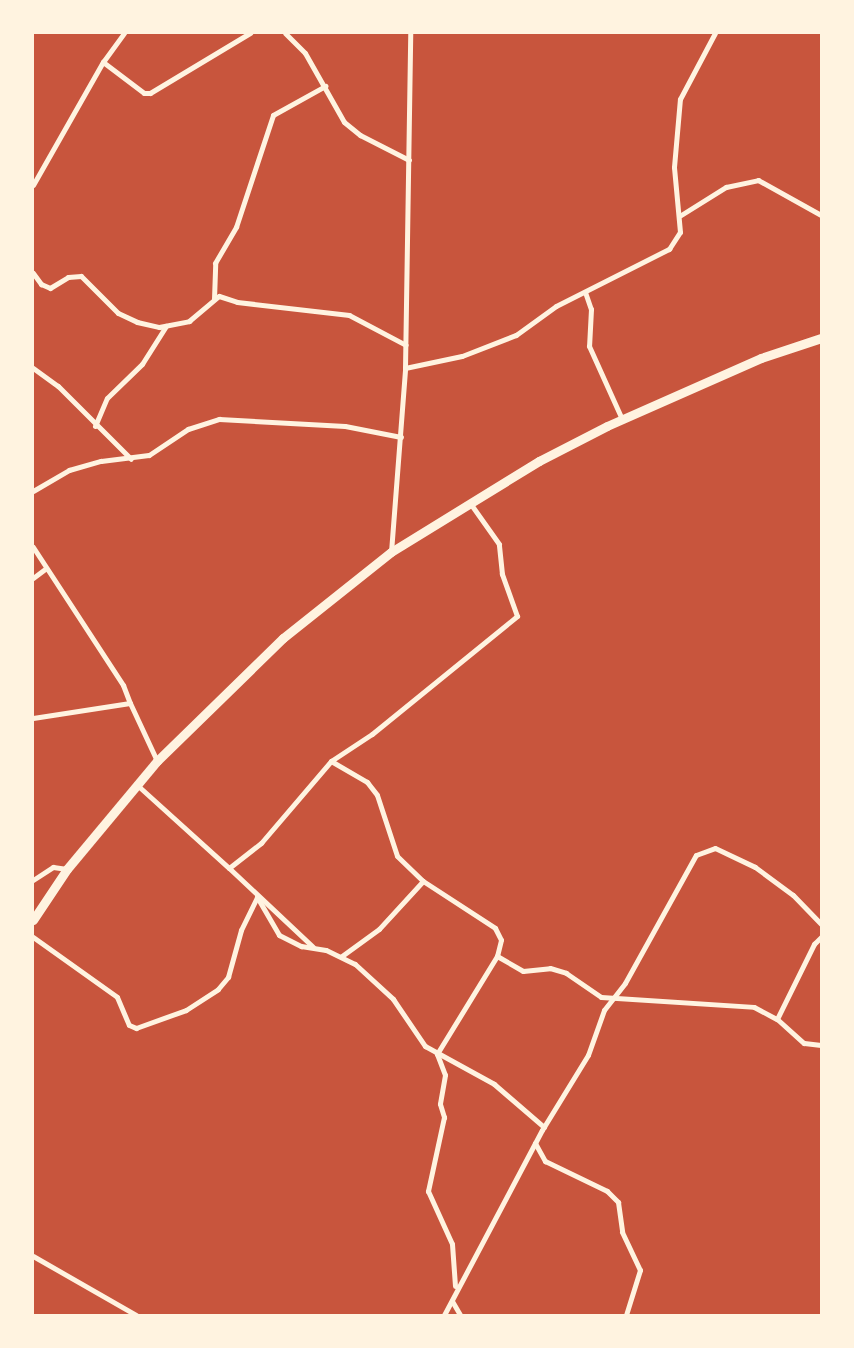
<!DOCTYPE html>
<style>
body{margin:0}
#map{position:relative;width:854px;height:1348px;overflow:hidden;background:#c8553d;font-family:"Noto Sans",sans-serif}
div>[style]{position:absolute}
.minor>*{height:5px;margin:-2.5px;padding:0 2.5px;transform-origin:2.5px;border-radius:2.5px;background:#fff3e0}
.primary>*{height:9px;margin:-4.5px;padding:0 4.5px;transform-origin:4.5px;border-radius:4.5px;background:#fff3e0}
span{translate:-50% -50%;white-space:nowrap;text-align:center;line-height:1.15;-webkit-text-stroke:5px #fff3e0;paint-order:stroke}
.frame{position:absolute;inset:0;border:34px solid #fff3e0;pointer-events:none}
</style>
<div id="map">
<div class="minor">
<div style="left:285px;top:33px;width:28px;rotate:45deg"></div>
<div style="left:305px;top:53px;width:79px;rotate:60.5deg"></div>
<div style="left:344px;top:122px;width:21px;rotate:39deg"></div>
<div style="left:360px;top:135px;width:55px;rotate:27deg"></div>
<div style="left:103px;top:62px;width:36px;rotate:-54deg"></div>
<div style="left:33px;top:185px;width:142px;rotate:-60.4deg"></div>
<div style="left:103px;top:62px;width:51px;rotate:37.1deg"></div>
<div style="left:144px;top:93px;width:6px"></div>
<div style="left:150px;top:93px;width:117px;rotate:-31deg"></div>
<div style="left:681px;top:215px;width:53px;rotate:-31.9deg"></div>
<div style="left:726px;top:187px;width:33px;rotate:-12deg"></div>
<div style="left:758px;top:180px;width:72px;rotate:29.1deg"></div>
<div style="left:33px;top:273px;width:14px;rotate:54deg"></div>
<div style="left:41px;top:284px;width:10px;rotate:24deg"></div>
<div style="left:50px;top:288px;width:21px;rotate:-31deg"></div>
<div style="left:68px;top:277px;width:13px;rotate:-4deg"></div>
<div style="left:81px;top:276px;width:52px;rotate:45deg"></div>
<div style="left:118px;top:313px;width:21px;rotate:25deg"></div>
<div style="left:137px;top:322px;width:23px;rotate:13deg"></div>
<div style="left:159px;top:327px;width:31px;rotate:-11deg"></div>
<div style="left:189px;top:321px;width:39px;rotate:-40deg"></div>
<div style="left:219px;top:296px;width:19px;rotate:18deg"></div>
<div style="left:237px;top:302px;width:113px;rotate:6.6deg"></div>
<div style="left:349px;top:315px;width:64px;rotate:27.8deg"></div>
<div style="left:585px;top:292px;width:18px;rotate:71deg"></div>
<div style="left:591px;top:309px;width:37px;rotate:93deg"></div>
<div style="left:589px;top:346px;width:80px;rotate:65.7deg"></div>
<div style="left:214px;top:299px;width:36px;rotate:-88deg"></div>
<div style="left:215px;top:263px;width:42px;rotate:-59.7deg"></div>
<div style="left:236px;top:227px;width:118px;rotate:-71.7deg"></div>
<div style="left:273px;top:115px;width:60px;rotate:-29.1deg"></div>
<div style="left:33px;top:368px;width:31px;rotate:36deg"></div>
<div style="left:58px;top:386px;width:103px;rotate:45deg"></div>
<div style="left:405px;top:368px;width:58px;rotate:-11.9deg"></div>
<div style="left:462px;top:356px;width:58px;rotate:-21.3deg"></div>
<div style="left:516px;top:335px;width:49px;rotate:-35.9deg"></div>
<div style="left:556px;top:306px;width:127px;rotate:-26.8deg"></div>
<div style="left:669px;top:249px;width:20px;rotate:-57deg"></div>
<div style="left:680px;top:232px;width:65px;rotate:-95.3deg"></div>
<div style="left:674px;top:167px;width:68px;rotate:-85deg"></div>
<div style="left:680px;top:99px;width:75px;rotate:-62.1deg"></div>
<div style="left:95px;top:426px;width:30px;rotate:-67deg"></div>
<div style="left:107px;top:398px;width:49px;rotate:-44.2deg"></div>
<div style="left:142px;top:364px;width:45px;rotate:-57.7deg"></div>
<div style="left:33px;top:491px;width:42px;rotate:-30.3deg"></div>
<div style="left:69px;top:470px;width:33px;rotate:-16deg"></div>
<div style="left:101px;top:461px;width:48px;rotate:-7.1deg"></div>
<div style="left:149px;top:455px;width:47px;rotate:-33.7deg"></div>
<div style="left:188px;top:429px;width:33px;rotate:-18deg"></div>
<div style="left:219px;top:419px;width:126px;rotate:3.2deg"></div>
<div style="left:345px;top:426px;width:57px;rotate:11.1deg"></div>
<div style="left:33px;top:547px;width:165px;rotate:56.9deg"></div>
<div style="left:123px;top:685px;width:19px;rotate:69deg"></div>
<div style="left:391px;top:552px;width:185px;rotate:-85.6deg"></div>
<div style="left:405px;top:368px;width:335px;rotate:-89.1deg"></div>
<div style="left:33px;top:578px;width:15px;rotate:-37deg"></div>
<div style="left:33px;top:718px;width:98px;rotate:-8.8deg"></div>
<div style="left:130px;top:703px;width:64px;rotate:65deg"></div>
<div style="left:331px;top:761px;width:42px;rotate:30.3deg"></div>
<div style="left:367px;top:782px;width:16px;rotate:52deg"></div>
<div style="left:377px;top:795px;width:64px;rotate:71.8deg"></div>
<div style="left:397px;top:856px;width:36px;rotate:44deg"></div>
<div style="left:423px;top:881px;width:65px;rotate:132.5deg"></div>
<div style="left:379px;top:929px;width:46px;rotate:143.9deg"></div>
<div style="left:136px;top:784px;width:125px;rotate:42.1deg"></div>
<div style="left:229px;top:868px;width:41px;rotate:-38deg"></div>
<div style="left:261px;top:843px;width:108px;rotate:-49.5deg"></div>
<div style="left:331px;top:761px;width:49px;rotate:-33.4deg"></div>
<div style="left:372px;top:734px;width:187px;rotate:-39.1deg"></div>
<div style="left:517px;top:616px;width:45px;rotate:-109.7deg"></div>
<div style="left:502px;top:574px;width:30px;rotate:-96deg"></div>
<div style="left:499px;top:544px;width:50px;rotate:-125.3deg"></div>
<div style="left:229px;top:868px;width:115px;rotate:43.2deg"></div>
<div style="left:33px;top:880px;width:24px;rotate:-33deg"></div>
<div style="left:53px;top:867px;width:14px;rotate:8deg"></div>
<div style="left:423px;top:881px;width:86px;rotate:33.1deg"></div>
<div style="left:495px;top:928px;width:13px;rotate:63deg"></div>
<div style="left:501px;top:940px;width:16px;rotate:104deg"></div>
<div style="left:497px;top:956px;width:115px;rotate:121.5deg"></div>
<div style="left:437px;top:1054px;width:22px;rotate:69deg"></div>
<div style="left:445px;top:1075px;width:29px;rotate:100deg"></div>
<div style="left:440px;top:1104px;width:14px;rotate:73deg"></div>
<div style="left:444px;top:1117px;width:76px;rotate:102.2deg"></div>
<div style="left:428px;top:1191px;width:58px;rotate:65.6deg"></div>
<div style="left:452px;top:1244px;width:42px;rotate:85.9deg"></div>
<div style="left:257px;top:897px;width:44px;rotate:59.9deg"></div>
<div style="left:279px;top:935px;width:25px;rotate:27deg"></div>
<div style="left:301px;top:946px;width:25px;rotate:9deg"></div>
<div style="left:326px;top:950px;width:32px;rotate:26deg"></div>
<div style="left:355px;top:964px;width:52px;rotate:42.6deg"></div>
<div style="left:393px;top:999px;width:57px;rotate:55.8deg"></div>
<div style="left:425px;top:1046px;width:79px;rotate:28.8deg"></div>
<div style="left:494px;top:1084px;width:66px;rotate:40.7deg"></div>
<div style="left:33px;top:937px;width:103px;rotate:35.5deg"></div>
<div style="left:117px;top:997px;width:30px;rotate:67deg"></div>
<div style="left:129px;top:1025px;width:8px;rotate:23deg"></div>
<div style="left:136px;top:1028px;width:53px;rotate:-19.8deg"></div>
<div style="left:186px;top:1010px;width:38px;rotate:-33deg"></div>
<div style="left:218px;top:989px;width:16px;rotate:-50deg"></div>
<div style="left:228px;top:977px;width:49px;rotate:-74.5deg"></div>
<div style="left:241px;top:930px;width:37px;rotate:-64deg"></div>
<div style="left:497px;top:956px;width:30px;rotate:30deg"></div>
<div style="left:523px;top:971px;width:27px;rotate:-6deg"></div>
<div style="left:550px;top:968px;width:17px;rotate:17deg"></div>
<div style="left:566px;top:973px;width:42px;rotate:34.4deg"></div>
<div style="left:601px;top:997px;width:153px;rotate:3.7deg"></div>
<div style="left:754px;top:1007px;width:26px;rotate:28deg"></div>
<div style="left:777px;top:1019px;width:36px;rotate:42deg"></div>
<div style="left:804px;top:1043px;width:17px;rotate:7deg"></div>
<div style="left:777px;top:1019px;width:84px;rotate:-63.7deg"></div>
<div style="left:814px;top:944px;width:10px;rotate:-45deg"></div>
<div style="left:535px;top:1143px;width:21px;rotate:61deg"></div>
<div style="left:545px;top:1161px;width:69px;rotate:25.8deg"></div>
<div style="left:607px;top:1191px;width:16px;rotate:45deg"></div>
<div style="left:618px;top:1202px;width:30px;rotate:82deg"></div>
<div style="left:622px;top:1232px;width:42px;rotate:64.7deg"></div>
<div style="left:640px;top:1270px;width:47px;rotate:107.3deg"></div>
<div style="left:33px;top:1256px;width:119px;rotate:29.8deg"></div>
<div style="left:452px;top:1301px;width:16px;rotate:60deg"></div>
<div style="left:444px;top:1315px;width:209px;rotate:-62.1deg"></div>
<div style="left:542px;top:1130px;width:88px;rotate:-58.5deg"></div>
<div style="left:588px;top:1055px;width:48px;rotate:-70.4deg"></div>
<div style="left:604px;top:1010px;width:34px;rotate:-52deg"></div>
<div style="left:625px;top:983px;width:146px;rotate:-61deg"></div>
<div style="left:696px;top:855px;width:20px;rotate:-20deg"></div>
<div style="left:715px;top:848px;width:44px;rotate:25.4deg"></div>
<div style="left:755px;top:867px;width:47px;rotate:36.4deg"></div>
<div style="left:793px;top:895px;width:40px;rotate:46deg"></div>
</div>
<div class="primary">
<div style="left:33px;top:920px;width:61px;rotate:-56.3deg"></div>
<div style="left:67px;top:869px;width:141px;rotate:-50.2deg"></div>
<div style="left:157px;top:761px;width:176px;rotate:-44.3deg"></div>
<div style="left:283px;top:638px;width:138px;rotate:-38.5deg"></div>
<div style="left:391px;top:552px;width:174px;rotate:-31.6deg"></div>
<div style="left:539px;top:461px;width:76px;rotate:-27.2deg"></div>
<div style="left:607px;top:426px;width:168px;rotate:-23.8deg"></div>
<div style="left:761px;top:358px;width:63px;rotate:-18.4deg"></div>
</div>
<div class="frame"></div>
</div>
